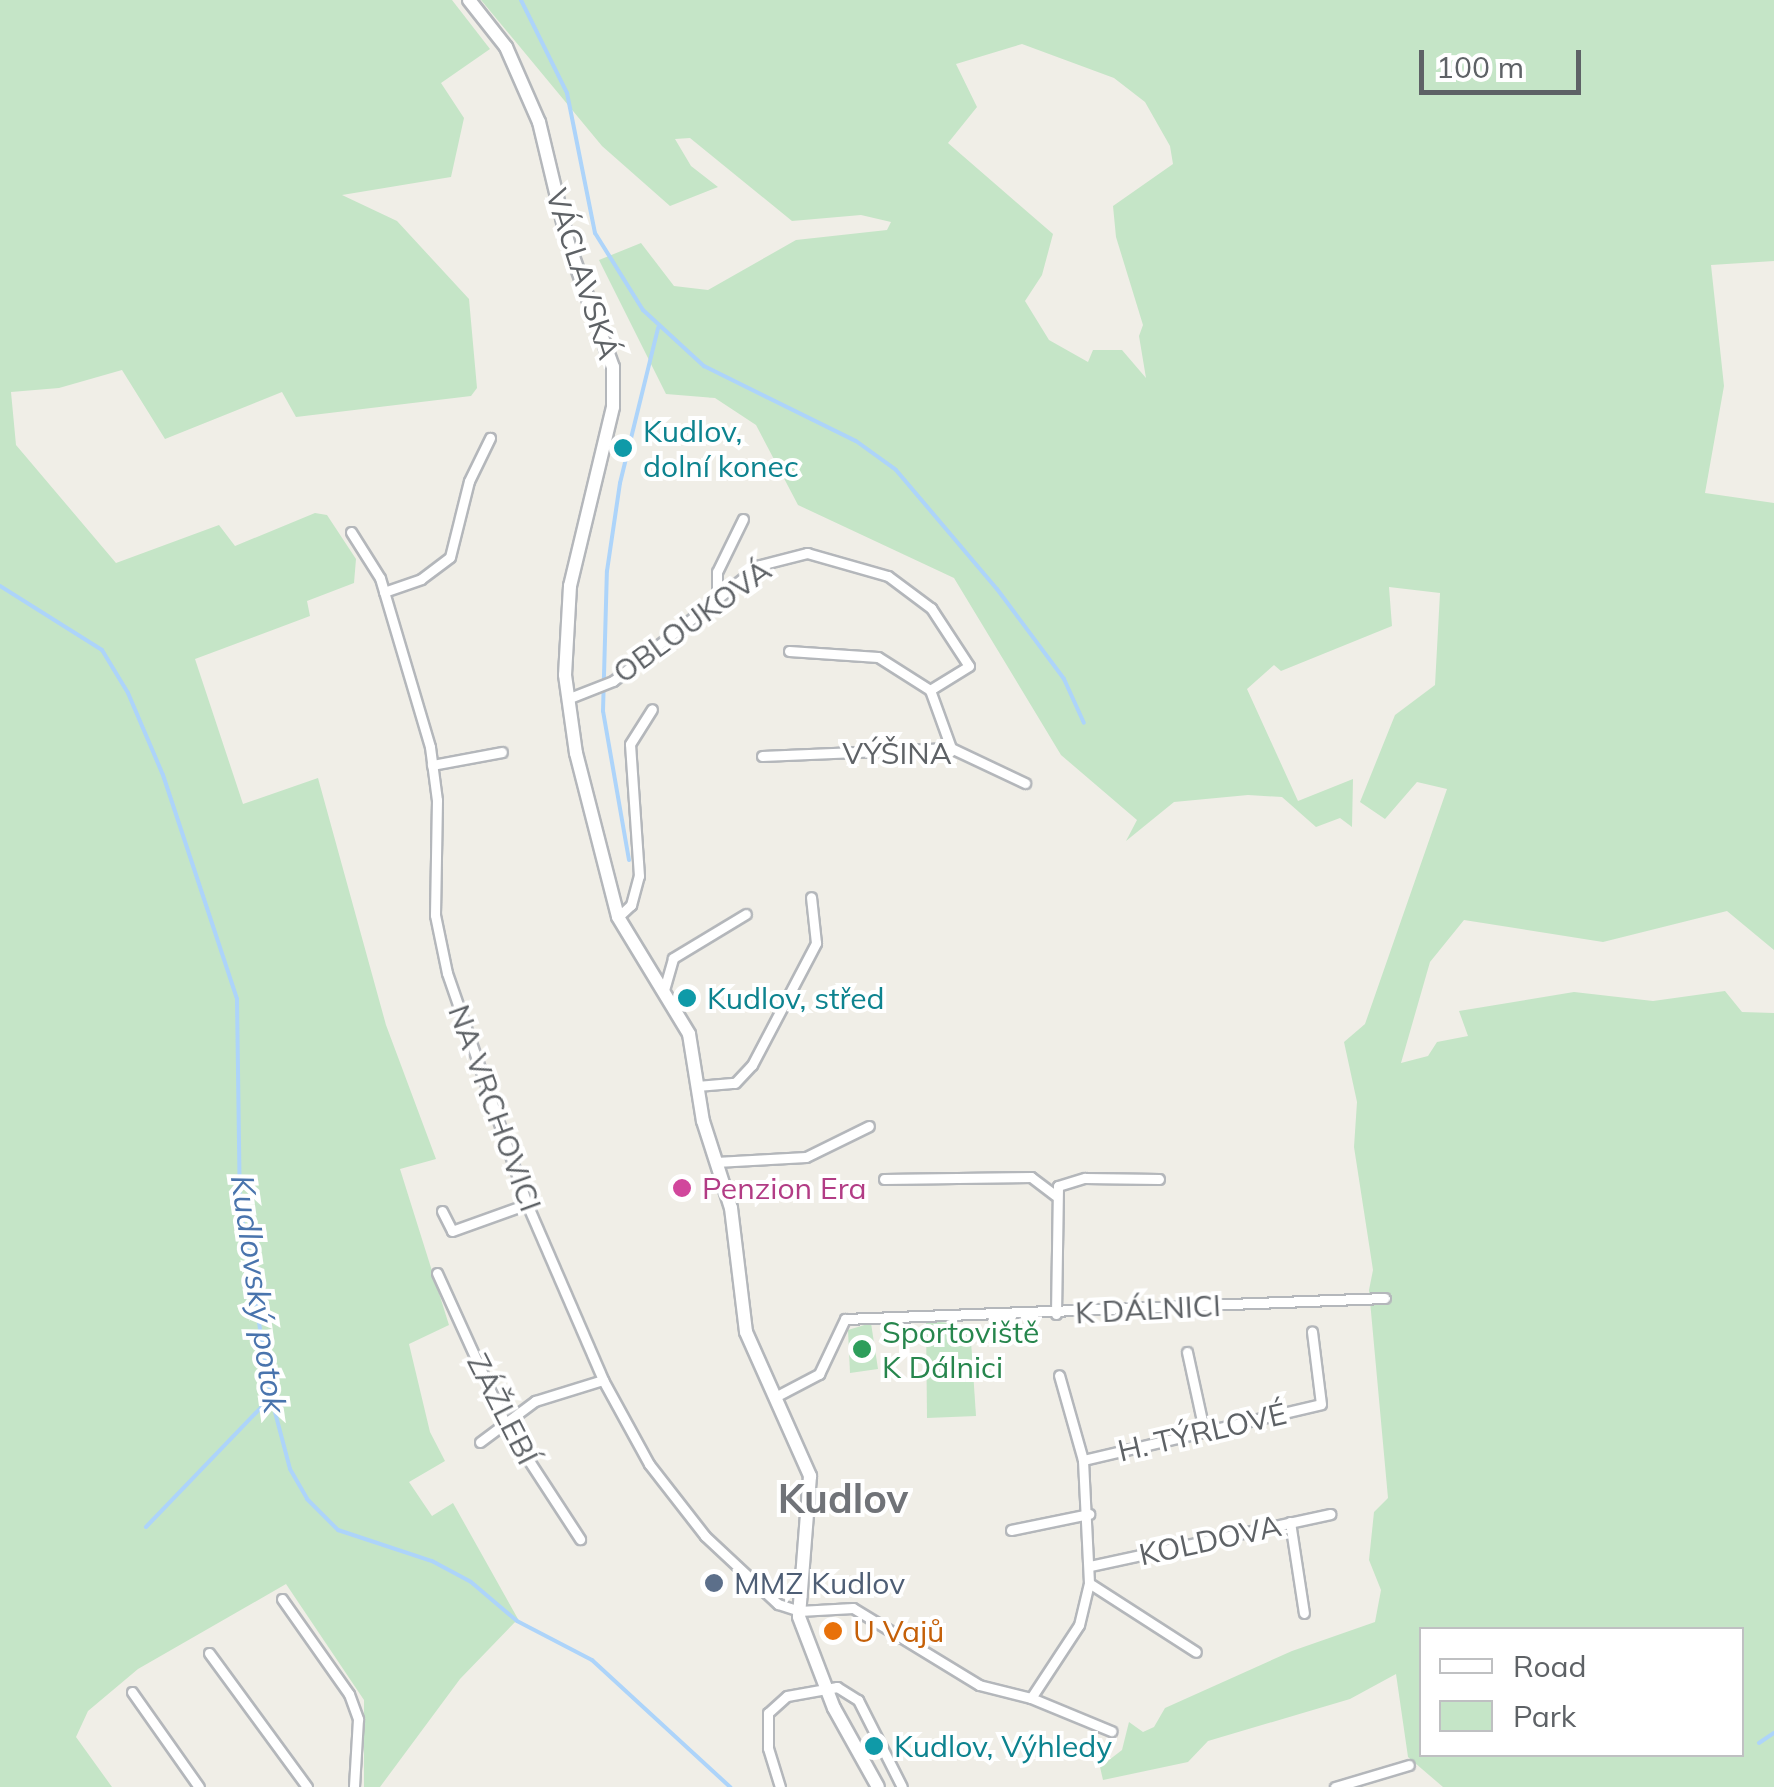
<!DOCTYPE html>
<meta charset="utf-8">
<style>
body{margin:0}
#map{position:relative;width:1774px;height:1787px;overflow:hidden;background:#f0eee7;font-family:Mulish,sans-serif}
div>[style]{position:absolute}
.green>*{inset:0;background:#c5e5c7}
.stream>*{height:4px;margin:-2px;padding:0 2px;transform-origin:2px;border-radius:2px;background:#add4fa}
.roads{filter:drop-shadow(2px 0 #b4b7bb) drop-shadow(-2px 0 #b4b7bb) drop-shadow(0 2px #b4b7bb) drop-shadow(0 -2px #b4b7bb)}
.street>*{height:9px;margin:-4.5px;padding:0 4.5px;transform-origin:4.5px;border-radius:4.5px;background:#fff}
.secondary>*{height:12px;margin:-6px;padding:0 6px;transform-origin:6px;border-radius:6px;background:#fff}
.dots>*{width:28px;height:28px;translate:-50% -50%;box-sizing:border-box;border:5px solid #fff;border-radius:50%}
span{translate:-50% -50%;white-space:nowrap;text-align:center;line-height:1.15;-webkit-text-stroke:8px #fff;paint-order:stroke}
.street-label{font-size:30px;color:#5e6266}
.culture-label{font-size:30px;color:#0d838f}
.left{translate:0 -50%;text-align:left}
.hotel-label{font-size:30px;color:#b23c85}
.leisure-label{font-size:30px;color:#27864d}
.service-label{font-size:30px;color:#4e5e75}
.food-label{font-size:30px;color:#c56008}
.water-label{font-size:32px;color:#4974ad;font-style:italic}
.district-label{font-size:40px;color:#707378;font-weight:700}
.legend{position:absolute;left:1419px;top:1627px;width:325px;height:130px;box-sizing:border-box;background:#fff;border:2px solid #bfc0c2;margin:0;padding:12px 18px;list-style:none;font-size:30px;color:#5e6266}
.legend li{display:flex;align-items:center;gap:20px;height:50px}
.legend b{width:50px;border:2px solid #bfc0c2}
.scale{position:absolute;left:1419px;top:50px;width:162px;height:45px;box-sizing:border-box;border:5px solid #5e6266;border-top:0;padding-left:12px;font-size:30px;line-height:35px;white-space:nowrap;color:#5e6266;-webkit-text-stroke:8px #fff;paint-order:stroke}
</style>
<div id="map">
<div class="green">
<div style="clip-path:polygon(0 0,452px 0,490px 49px,441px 83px,464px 118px,451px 177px,342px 195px,397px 221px,469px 299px,477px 388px,471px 396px,296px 417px,282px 392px,165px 439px,122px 370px,59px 388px,11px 392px,16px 445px,116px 563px,219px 525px,235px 546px,315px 513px,327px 515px,356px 559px,354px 583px,307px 601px,310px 616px,195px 659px,243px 804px,318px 778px,386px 1025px,436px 1159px,400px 1169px,449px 1325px,409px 1344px,430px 1432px,445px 1461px,409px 1482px,432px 1516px,453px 1503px,518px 1619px,460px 1679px,380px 1787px,364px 1787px,364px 1700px,286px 1584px,138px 1669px,88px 1711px,76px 1737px,112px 1787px,0 1787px)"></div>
<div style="clip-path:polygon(evenodd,481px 0,1774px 0,1774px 261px,1711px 265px,1724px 386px,1705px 493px,1774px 503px,1774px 950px,1727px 911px,1603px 942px,1464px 920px,1430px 962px,1401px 1063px,1428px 1056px,1437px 1042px,1468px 1036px,1459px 1011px,1574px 992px,1653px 1001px,1725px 991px,1742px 1012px,1774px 1013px,1774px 1787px,1443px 1787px,1408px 1757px,1396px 1674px,1350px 1699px,1208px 1741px,1188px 1762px,1103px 1780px,1100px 1767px,1122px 1750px,1129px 1722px,1143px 1732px,1154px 1727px,1165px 1708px,1292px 1651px,1375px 1622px,1381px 1590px,1369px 1560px,1374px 1512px,1388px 1498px,1369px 1290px,1373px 1270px,1354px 1147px,1357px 1102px,1344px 1042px,1365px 1024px,1447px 789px,1417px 782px,1385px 819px,1360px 802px,1395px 715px,1435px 685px,1440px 593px,1389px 587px,1392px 626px,1281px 671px,1274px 665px,1247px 689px,1298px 801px,1353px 779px,1352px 827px,1340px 818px,1316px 827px,1282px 797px,1248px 795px,1174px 802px,1126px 841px,1137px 820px,1061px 755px,954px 578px,798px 505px,756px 425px,715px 398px,666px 394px,599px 260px,641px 243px,674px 286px,708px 290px,796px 240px,887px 230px,891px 222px,861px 215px,792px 221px,690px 138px,675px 139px,691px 166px,718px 187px,670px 206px,602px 146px,481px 0,1022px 44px,1114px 78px,1145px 102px,1170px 146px,1173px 164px,1113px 206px,1116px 237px,1143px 325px,1139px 336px,1146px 378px,1122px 350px,1093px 350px,1088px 362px,1049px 340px,1025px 301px,1042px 275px,1053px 234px,948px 143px,977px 107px,956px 64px,1022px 44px,481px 0,1422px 1630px,1742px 1630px,1742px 1754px,1422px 1754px,1422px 1630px)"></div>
<div style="clip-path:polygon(926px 1320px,970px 1326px,976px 1416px,927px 1418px)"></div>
<div style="clip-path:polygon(871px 1323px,878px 1369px,850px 1373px,848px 1330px)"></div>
</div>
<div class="stream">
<div style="left:521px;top:0;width:104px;rotate:63.7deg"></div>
<div style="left:567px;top:93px;width:143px;rotate:78.7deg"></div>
<div style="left:595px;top:233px;width:91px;rotate:58.1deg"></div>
<div style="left:643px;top:310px;width:83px;rotate:42.6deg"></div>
<div style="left:704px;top:366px;width:169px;rotate:26.3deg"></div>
<div style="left:856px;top:441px;width:49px;rotate:35.9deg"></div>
<div style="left:896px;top:470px;width:156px;rotate:49.7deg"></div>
<div style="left:997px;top:589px;width:112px;rotate:53.3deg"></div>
<div style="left:1064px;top:679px;width:48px;rotate:65.6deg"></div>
<div style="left:0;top:586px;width:120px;rotate:32.1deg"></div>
<div style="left:102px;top:650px;width:50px;rotate:58.8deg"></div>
<div style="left:128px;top:693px;width:89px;rotate:66.9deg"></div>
<div style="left:163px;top:775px;width:236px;rotate:71.7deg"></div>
<div style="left:237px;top:999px;width:205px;rotate:89.2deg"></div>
<div style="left:240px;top:1204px;width:195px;rotate:80.9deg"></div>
<div style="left:271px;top:1397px;width:74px;rotate:75.2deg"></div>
<div style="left:290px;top:1469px;width:34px;rotate:60deg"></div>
<div style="left:307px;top:1499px;width:44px;rotate:45deg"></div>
<div style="left:338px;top:1530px;width:99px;rotate:18.3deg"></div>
<div style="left:432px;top:1561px;width:44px;rotate:28.3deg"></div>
<div style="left:471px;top:1582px;width:60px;rotate:40.3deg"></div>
<div style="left:517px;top:1621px;width:85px;rotate:27.5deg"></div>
<div style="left:592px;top:1660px;width:188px;rotate:42.6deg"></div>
<div style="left:629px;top:860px;width:151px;rotate:-99.9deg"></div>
<div style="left:603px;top:711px;width:140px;rotate:-88.4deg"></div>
<div style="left:607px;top:571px;width:89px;rotate:-81.6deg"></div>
<div style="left:620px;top:483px;width:160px;rotate:-76.2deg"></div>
<div style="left:146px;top:1527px;width:180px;rotate:-46.1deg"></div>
<div style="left:1759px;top:1743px;width:18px;rotate:-34deg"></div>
</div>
<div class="roads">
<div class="street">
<div style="left:351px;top:532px;width:54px;rotate:57.8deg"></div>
<div style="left:380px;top:578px;width:176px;rotate:73.5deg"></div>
<div style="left:430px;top:747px;width:53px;rotate:82.5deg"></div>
<div style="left:437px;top:800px;width:115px;rotate:91deg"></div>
<div style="left:435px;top:915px;width:59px;rotate:78.3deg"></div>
<div style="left:447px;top:973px;width:244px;rotate:70.9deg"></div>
<div style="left:527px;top:1204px;width:192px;rotate:66.6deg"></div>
<div style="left:603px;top:1380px;width:96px;rotate:61.3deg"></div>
<div style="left:649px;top:1464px;width:91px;rotate:52.1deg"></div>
<div style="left:705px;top:1536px;width:100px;rotate:43deg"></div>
<div style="left:778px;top:1604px;width:22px;rotate:18deg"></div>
<div style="left:799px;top:1611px;width:54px;rotate:-3.2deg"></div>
<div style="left:853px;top:1608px;width:148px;rotate:31.4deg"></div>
<div style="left:979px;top:1685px;width:54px;rotate:14deg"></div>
<div style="left:1031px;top:1698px;width:87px;rotate:22.4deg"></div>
<div style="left:384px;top:592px;width:39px;rotate:-19deg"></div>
<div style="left:421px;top:579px;width:36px;rotate:-37deg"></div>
<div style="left:450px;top:557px;width:78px;rotate:-76deg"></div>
<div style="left:469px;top:481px;width:48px;rotate:-64deg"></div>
<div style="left:717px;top:599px;width:27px;rotate:-90deg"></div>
<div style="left:717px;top:572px;width:59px;rotate:-63.9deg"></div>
<div style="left:789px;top:651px;width:89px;rotate:3.9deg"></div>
<div style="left:878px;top:657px;width:62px;rotate:32.4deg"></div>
<div style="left:930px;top:690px;width:62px;rotate:70.1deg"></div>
<div style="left:567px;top:699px;width:49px;rotate:-21.4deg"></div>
<div style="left:613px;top:681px;width:187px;rotate:-38.3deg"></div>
<div style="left:760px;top:565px;width:49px;rotate:-14.3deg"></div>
<div style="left:807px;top:553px;width:84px;rotate:15.9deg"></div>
<div style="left:888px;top:576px;width:54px;rotate:36.7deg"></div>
<div style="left:931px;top:608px;width:69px;rotate:56.8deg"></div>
<div style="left:969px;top:666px;width:46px;rotate:148.4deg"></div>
<div style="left:762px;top:756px;width:189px;rotate:-2.4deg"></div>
<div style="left:951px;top:748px;width:82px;rotate:25.3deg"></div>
<div style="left:432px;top:765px;width:71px;rotate:-10.5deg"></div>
<div style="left:618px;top:917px;width:18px;rotate:-43deg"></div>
<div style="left:631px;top:905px;width:30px;rotate:-75deg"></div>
<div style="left:639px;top:876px;width:132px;rotate:-93.9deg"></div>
<div style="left:630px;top:744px;width:41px;rotate:-57.8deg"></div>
<div style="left:664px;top:990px;width:33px;rotate:-74deg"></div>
<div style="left:673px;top:958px;width:85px;rotate:-31.1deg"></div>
<div style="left:697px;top:1086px;width:38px;rotate:-5deg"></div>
<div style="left:735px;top:1083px;width:25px;rotate:-47deg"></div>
<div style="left:752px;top:1065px;width:138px;rotate:-62.3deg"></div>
<div style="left:816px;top:943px;width:46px;rotate:-96.2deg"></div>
<div style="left:716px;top:1162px;width:90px;rotate:-3.2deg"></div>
<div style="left:806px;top:1157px;width:70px;rotate:-26.2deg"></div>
<div style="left:884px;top:1179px;width:147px;rotate:-0.8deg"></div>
<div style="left:1031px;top:1177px;width:30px;rotate:37deg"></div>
<div style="left:442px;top:1211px;width:22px;rotate:63deg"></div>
<div style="left:452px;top:1231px;width:80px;rotate:-19.8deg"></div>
<div style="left:437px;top:1273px;width:169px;rotate:65.6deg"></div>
<div style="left:507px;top:1427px;width:134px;rotate:56.9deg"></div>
<div style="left:1056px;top:1314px;width:128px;rotate:-89.1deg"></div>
<div style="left:1058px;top:1186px;width:28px;rotate:-17deg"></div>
<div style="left:1085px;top:1178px;width:74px;rotate:0.8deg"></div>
<div style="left:1187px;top:1352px;width:80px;rotate:77.7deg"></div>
<div style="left:775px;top:1397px;width:50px;rotate:-27.6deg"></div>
<div style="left:819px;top:1374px;width:61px;rotate:-64.7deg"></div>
<div style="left:845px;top:1319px;width:540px;rotate:-2.23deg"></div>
<div style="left:480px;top:1442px;width:69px;rotate:-36.7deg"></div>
<div style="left:535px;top:1401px;width:71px;rotate:-17.2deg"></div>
<div style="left:1083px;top:1460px;width:244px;rotate:-13.2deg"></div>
<div style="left:1321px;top:1404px;width:73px;rotate:-97.1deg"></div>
<div style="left:1290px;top:1522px;width:92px;rotate:81.3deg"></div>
<div style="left:1011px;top:1530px;width:80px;rotate:-11.6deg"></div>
<div style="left:1090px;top:1566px;width:246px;rotate:-12.2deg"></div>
<div style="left:1089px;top:1583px;width:127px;rotate:32.8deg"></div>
<div style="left:282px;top:1599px;width:116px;rotate:54.8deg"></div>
<div style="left:349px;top:1694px;width:27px;rotate:70deg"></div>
<div style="left:358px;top:1719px;width:68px;rotate:93.4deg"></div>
<div style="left:209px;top:1653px;width:166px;rotate:53.8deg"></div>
<div style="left:132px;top:1692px;width:116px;rotate:54.8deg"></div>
<div style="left:1031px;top:1698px;width:87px;rotate:-56.7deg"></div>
<div style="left:1079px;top:1625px;width:43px;rotate:-76.6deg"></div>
<div style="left:1089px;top:1583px;width:123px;rotate:-92.8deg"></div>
<div style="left:1083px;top:1460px;width:88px;rotate:-105.8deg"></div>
<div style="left:780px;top:1787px;width:41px;rotate:-107.1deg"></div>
<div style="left:768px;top:1748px;width:35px;rotate:-90deg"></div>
<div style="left:768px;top:1713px;width:25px;rotate:-42deg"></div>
<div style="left:787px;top:1696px;width:51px;rotate:-10.2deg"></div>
<div style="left:837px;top:1687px;width:25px;rotate:32deg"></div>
<div style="left:858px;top:1700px;width:97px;rotate:63.2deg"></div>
<div style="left:1335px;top:1787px;width:77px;rotate:-16.6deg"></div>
</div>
<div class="secondary">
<div style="left:469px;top:0;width:60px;rotate:51.8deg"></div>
<div style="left:506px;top:47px;width:82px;rotate:66.3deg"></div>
<div style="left:539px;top:122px;width:124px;rotate:76.5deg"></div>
<div style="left:568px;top:243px;width:132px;rotate:70.1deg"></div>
<div style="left:613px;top:367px;width:40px;rotate:90deg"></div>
<div style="left:613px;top:407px;width:184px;rotate:103.5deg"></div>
<div style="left:570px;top:586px;width:89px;rotate:93.2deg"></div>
<div style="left:565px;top:675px;width:79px;rotate:82deg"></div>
<div style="left:576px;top:753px;width:169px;rotate:75.6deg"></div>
<div style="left:618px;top:917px;width:137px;rotate:58.7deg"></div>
<div style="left:689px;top:1034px;width:88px;rotate:80.9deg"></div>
<div style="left:703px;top:1121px;width:91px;rotate:72.2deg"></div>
<div style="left:731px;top:1208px;width:125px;rotate:83.1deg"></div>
<div style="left:746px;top:1332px;width:158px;rotate:66deg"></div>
<div style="left:810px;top:1476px;width:141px;rotate:94.5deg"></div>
<div style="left:799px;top:1617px;width:97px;rotate:69deg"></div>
<div style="left:834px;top:1708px;width:90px;rotate:60.9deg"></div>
</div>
</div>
<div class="dots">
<div style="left:623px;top:448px;background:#0f9aa8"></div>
<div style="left:687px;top:998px;background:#0f9aa8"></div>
<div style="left:682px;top:1188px;background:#d1479c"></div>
<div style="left:862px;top:1349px;background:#2e9e5b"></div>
<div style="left:714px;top:1583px;background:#5c6f8a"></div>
<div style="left:833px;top:1631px;background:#e8710a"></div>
<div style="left:874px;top:1746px;background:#0f9aa8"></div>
</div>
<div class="street-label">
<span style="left:583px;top:274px;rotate:72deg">VÁCLAVSKÁ</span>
<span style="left:692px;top:621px;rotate:-36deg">OBLOUKOVÁ</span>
<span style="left:897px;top:753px">VÝŠINA</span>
<span style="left:495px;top:1108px;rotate:70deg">NA VRCHOVICI</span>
<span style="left:1148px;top:1309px;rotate:-3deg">K DÁLNICI</span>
<span style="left:503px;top:1409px;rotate:63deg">ZÁŽLEBÍ</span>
<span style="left:1202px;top:1432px;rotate:-13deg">H. TÝRLOVÉ</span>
<span style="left:1210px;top:1540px;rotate:-12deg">KOLDOVA</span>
</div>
<div class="culture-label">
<span class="left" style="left:643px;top:448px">Kudlov,<br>dolní konec</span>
<span class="left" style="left:707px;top:998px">Kudlov, střed</span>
<span class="left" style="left:894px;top:1746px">Kudlov, Výhledy</span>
</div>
<div class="hotel-label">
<span class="left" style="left:702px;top:1188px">Penzion Era</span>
</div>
<div class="leisure-label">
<span class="left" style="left:882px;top:1349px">Sportoviště<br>K Dálnici</span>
</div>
<div class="service-label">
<span class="left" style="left:734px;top:1583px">MMZ Kudlov</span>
</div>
<div class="food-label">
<span class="left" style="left:853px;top:1631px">U Vajů</span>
</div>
<div class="water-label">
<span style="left:259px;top:1294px;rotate:82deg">Kudlovský potok</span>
</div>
<div class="district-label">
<span style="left:843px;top:1498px">Kudlov</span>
</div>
<ul class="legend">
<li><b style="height:12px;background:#fff"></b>Road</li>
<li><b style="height:28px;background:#c5e5c7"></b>Park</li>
</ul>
<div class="scale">100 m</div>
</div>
